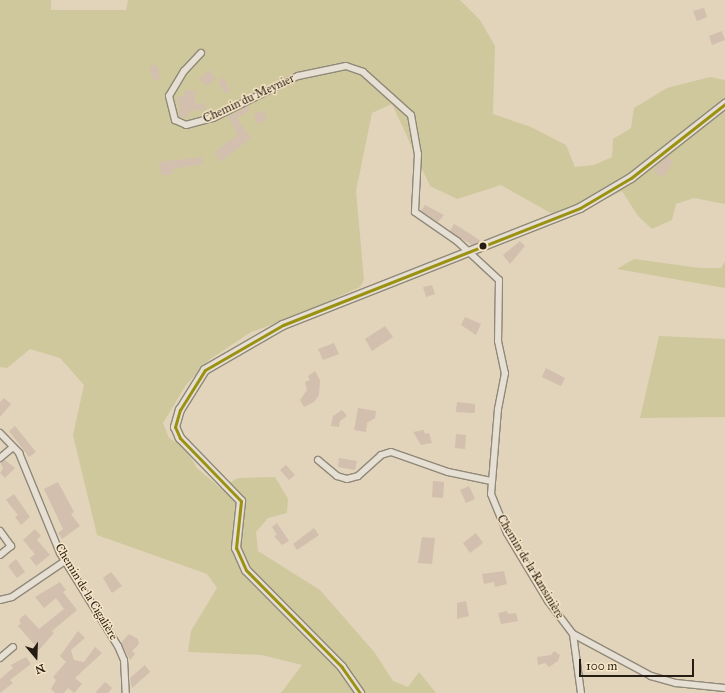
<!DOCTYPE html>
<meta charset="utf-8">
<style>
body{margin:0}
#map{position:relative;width:725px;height:693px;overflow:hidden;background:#e1d4ba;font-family:"IM FELL Great Primer",serif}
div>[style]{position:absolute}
.green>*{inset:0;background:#cfc89c}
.building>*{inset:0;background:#d2bfae}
.roads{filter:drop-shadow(1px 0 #908879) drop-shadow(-1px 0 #908879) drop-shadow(0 1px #908879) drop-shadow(0 -1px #908879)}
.street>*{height:6px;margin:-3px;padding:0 3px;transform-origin:3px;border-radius:3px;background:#e6dfd3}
.secondary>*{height:8px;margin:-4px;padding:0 4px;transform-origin:4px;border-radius:4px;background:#e6dfd3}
.bus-1>*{height:3px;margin:-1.5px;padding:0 1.5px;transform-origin:1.5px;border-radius:1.5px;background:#9a9210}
.dots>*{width:11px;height:11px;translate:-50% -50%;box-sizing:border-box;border:2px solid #f7e6c7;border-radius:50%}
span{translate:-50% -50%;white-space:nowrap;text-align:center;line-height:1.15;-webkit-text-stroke:3px #f7e6c7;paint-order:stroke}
.street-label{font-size:12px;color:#251d14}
.north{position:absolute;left:16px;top:637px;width:40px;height:40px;-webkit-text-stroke:3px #f7e6c7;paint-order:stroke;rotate:161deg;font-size:11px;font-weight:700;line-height:16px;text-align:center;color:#251d14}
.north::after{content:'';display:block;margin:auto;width:14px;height:18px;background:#251d14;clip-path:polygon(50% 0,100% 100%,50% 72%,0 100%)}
.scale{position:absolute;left:579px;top:659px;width:115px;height:18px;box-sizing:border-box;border:2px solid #251d14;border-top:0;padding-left:5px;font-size:12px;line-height:14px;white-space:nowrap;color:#251d14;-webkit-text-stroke:3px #f7e6c7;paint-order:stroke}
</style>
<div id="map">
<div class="green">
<div style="clip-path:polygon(0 0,51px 0,51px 10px,126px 10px,128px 0,460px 0,480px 20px,495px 46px,493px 114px,531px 127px,566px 145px,575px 167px,594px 165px,612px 157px,613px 139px,631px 128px,634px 108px,667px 88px,710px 77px,725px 80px,725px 204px,694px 198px,676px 204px,672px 220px,652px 229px,638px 216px,622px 191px,563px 220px,501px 185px,457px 199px,430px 186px,392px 104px,372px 113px,356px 191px,364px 280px,360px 287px,296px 316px,251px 332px,209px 360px,186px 385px,163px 423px,169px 438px,184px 447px,197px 468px,220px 488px,238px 478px,275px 477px,288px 499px,287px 513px,268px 518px,256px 532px,258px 551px,320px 590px,375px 653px,393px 681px,408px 687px,419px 672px,436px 693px,281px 693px,302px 665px,262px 655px,188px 652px,191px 631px,217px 588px,207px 574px,97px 535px,73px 435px,84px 385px,60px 358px,30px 349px,7px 368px,0 367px)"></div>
<div style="clip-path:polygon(634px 259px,700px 268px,721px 268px,725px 261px,725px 288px,617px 269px)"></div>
<div style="clip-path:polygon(659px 336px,725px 339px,725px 417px,640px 418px)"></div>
</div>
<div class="building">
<div style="clip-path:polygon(704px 8px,707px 17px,697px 21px,693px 11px)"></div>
<div style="clip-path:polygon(722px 31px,725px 40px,712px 45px,709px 36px)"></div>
<div style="clip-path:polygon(158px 65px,160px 79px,153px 80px,149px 66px)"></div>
<div style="clip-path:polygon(210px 70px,216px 79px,206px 86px,199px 78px)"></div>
<div style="clip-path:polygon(223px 77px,230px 91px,225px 94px,218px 81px)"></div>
<div style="clip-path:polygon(184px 90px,195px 90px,195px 104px,205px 103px,206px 110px,189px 111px,189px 117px,180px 117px,177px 97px,185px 96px)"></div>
<div style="clip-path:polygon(248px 106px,250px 110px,237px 118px,251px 138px,221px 162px,214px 152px,238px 135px,228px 117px)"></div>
<div style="clip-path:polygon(264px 110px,267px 120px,257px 124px,254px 114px)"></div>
<div style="clip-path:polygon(667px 156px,673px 162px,662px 178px,654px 171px)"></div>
<div style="clip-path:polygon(202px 157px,203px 164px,172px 169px,173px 174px,161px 175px,159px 162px)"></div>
<div style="clip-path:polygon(425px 205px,444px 215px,438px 222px,421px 211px)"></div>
<div style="clip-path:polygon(454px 224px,464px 230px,481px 241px,472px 245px,460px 238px,450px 231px)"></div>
<div style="clip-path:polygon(520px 241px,525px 246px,510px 264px,503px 255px)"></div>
<div style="clip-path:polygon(432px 285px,435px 294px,426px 297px,423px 287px)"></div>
<div style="clip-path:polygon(465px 317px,481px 324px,476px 335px,461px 325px)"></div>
<div style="clip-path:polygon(385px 326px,393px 337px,372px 351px,365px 339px)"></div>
<div style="clip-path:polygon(334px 343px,339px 354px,323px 360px,318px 349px)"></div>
<div style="clip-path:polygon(546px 368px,565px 378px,561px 386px,542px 377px)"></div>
<div style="clip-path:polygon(315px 371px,320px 380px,319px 395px,314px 402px,304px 407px,300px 400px,307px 390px,305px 382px,310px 380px,308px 376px)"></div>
<div style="clip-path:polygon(4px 398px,11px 404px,0 417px,0 402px)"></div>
<div style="clip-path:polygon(457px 402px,475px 404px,475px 413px,456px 412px)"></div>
<div style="clip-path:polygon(358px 408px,376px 411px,375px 418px,367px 423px,366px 432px,354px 430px)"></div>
<div style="clip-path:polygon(342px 410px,347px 416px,340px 421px,339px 427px,331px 426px,333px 416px)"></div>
<div style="clip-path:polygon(15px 426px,36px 452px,29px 457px,9px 431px)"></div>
<div style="clip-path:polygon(424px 430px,425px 434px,429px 433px,432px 443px,421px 445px,413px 432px)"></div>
<div style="clip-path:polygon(456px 434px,466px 435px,465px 449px,455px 448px)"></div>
<div style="clip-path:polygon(339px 458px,357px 461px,355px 470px,338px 467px)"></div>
<div style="clip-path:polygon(5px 460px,15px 468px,5px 478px,0 473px,3px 468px,0 462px)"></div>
<div style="clip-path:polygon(286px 465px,295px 475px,289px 480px,280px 470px)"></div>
<div style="clip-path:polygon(433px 481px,444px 482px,443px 498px,432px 497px)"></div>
<div style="clip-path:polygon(58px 482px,74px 512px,71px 514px,80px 526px,62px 539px,58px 533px,63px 529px,44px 489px)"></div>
<div style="clip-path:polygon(469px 486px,475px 499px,466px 503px,460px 490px)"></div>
<div style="clip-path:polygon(14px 494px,30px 517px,21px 525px,15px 517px,18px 515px,6px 500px)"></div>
<div style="clip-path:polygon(277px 523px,289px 541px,282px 545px,274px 536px,277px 535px,272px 527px)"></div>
<div style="clip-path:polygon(314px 528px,319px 535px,297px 550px,293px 544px)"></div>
<div style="clip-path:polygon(35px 529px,41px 536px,37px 540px,50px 555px,36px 566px,30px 558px,35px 554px,23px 540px)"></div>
<div style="clip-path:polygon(476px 533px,483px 543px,470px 553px,463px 543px)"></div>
<div style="clip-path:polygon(422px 537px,435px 538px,432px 564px,418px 563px)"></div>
<div style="clip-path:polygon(16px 559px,25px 572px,17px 578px,8px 566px)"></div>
<div style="clip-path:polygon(504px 571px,507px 584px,495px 587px,494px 582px,484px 584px,482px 574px)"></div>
<div style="clip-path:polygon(111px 572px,122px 586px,112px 593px,103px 578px)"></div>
<div style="clip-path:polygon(60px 582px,66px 590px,63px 592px,77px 610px,52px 631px,54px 633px,39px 650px,18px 626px,21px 623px,19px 620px,25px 614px,39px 629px,64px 609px,56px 598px,44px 608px,35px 597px)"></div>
<div style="clip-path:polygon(466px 601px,469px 616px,457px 619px,457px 603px)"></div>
<div style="clip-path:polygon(507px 611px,508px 614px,516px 613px,518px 621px,501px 624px,498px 613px)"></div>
<div style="clip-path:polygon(78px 631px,85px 638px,71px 650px,74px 660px,84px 662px,95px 647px,102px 653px,75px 678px,82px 684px,74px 693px,68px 688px,64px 693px,55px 693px,51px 689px,56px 680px,53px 677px,66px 662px,60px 656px)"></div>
<div style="clip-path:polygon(129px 634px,138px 639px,139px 644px,132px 651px,135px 654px,130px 660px,121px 643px)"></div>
<div style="clip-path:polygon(554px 651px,560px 655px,558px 661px,549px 667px,545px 663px,538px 665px,537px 657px,551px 655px)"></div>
<div style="clip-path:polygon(26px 657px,31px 664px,10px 680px,13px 683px,0 693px,0 679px,13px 668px,11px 665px)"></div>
<div style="clip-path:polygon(145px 665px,150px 672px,132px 688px,130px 678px)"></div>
<div style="clip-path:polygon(105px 682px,112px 688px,108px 693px,95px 693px)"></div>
</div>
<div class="roads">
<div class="street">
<div style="left:201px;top:53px;width:25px;rotate:133deg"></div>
<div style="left:184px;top:71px;width:29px;rotate:121deg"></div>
<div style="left:169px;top:96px;width:25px;rotate:76deg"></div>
<div style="left:175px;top:120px;width:12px;rotate:24deg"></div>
<div style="left:186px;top:125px;width:28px;rotate:-15deg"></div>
<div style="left:213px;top:118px;width:95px;rotate:-26.3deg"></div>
<div style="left:298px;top:76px;width:49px;rotate:-11.8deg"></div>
<div style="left:346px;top:66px;width:18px;rotate:19deg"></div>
<div style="left:363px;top:72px;width:64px;rotate:41.9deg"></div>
<div style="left:411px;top:115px;width:40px;rotate:80deg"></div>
<div style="left:418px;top:154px;width:58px;rotate:93deg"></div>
<div style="left:415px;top:212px;width:51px;rotate:34.6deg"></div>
<div style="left:457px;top:241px;width:57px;rotate:42.9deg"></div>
<div style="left:499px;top:280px;width:61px;rotate:90.9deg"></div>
<div style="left:498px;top:341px;width:33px;rotate:78deg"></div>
<div style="left:505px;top:373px;width:37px;rotate:101deg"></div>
<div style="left:498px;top:409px;width:85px;rotate:94.7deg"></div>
<div style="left:491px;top:494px;width:42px;rotate:67.7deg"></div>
<div style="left:507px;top:533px;width:79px;rotate:58.9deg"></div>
<div style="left:548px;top:601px;width:41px;rotate:52.9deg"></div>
<div style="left:573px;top:634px;width:89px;rotate:28.3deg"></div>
<div style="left:651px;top:676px;width:26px;rotate:16deg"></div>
<div style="left:676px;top:683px;width:49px;rotate:5.8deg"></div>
<div style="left:0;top:433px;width:28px;rotate:46deg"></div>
<div style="left:19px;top:453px;width:108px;rotate:67.7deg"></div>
<div style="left:60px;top:553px;width:110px;rotate:58.1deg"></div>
<div style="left:118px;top:646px;width:15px;rotate:67deg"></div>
<div style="left:124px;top:660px;width:33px;rotate:87deg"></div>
<div style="left:0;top:458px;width:17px;rotate:-40deg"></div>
<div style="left:318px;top:460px;width:25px;rotate:40deg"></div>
<div style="left:337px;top:476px;width:10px;rotate:17deg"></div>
<div style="left:347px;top:479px;width:11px;rotate:-15deg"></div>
<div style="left:358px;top:476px;width:31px;rotate:-42deg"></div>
<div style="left:381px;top:455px;width:10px;rotate:-17deg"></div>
<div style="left:391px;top:452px;width:60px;rotate:19.3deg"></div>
<div style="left:448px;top:472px;width:44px;rotate:11.8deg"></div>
<div style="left:0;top:531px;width:19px;rotate:54deg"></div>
<div style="left:11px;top:546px;width:14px;rotate:141deg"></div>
<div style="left:0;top:600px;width:12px;rotate:-14deg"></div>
<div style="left:12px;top:597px;width:64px;rotate:-34.2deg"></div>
<div style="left:573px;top:634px;width:60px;rotate:82.3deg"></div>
<div style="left:0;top:658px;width:17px;rotate:-40deg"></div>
</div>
<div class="secondary">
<div style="left:360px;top:693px;width:32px;rotate:-125deg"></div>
<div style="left:342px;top:667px;width:136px;rotate:-134.7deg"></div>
<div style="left:246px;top:570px;width:24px;rotate:-114deg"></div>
<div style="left:236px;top:548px;width:47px;rotate:-83.9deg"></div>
<div style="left:241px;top:501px;width:88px;rotate:-134.1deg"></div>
<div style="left:180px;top:438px;width:12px;rotate:-114deg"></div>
<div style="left:175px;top:427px;width:18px;rotate:-74deg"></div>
<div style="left:180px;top:410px;width:47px;rotate:-58deg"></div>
<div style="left:205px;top:370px;width:90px;rotate:-30deg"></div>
<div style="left:283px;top:325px;width:319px;rotate:-21.5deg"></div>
<div style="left:580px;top:208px;width:59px;rotate:-30.5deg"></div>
<div style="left:631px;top:178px;width:120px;rotate:-38.2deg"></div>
</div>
</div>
<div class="bus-1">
<div style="left:360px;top:693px;width:32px;rotate:-125deg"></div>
<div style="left:342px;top:667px;width:136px;rotate:-134.7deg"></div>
<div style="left:246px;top:570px;width:24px;rotate:-114deg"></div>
<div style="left:236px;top:548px;width:47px;rotate:-83.9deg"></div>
<div style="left:241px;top:501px;width:88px;rotate:-134.1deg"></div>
<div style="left:180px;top:438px;width:12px;rotate:-114deg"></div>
<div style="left:175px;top:427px;width:18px;rotate:-74deg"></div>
<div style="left:180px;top:410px;width:47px;rotate:-58deg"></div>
<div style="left:205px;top:370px;width:90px;rotate:-30deg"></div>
<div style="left:283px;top:325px;width:319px;rotate:-21.5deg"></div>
<div style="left:580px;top:208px;width:59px;rotate:-30.5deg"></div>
<div style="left:631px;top:178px;width:120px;rotate:-38.2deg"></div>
</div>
<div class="dots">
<div style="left:483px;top:246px;background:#251d14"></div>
</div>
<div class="street-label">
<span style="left:249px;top:99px;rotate:-25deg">Chemin du Meynier</span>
<span style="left:530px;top:567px;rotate:59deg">Chemin de la Ransinière</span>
<span style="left:86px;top:592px;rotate:59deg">Chemin de la Cigalière</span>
</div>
<div class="north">N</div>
<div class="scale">100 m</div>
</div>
